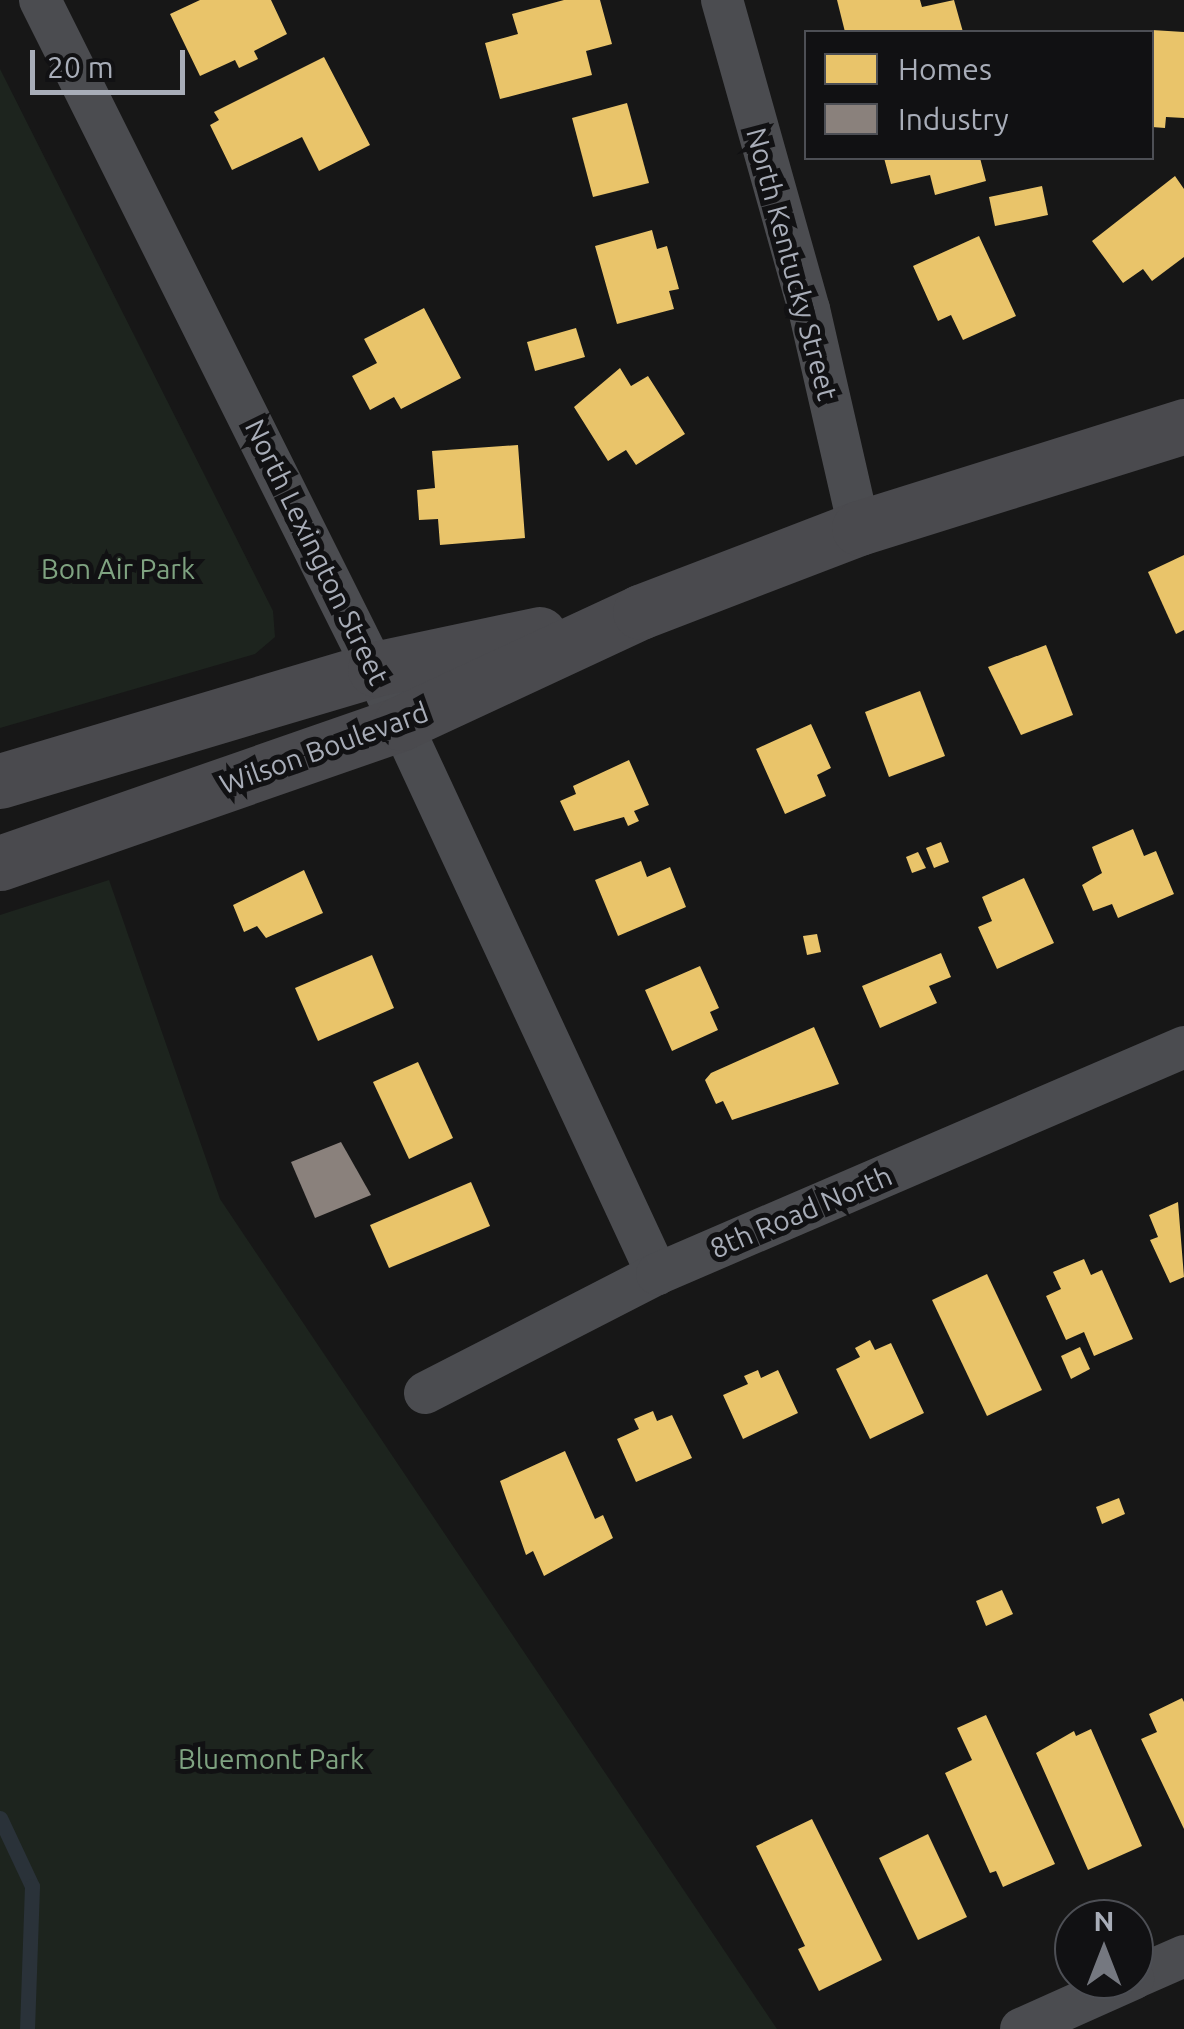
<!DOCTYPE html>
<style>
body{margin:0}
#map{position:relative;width:1184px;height:2029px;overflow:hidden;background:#171717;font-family:Ubuntu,sans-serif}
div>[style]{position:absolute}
.green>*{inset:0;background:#1d241e}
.homes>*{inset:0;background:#e9c46a}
.industry>*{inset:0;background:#8a817c}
.stream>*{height:15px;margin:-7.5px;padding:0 7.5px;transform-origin:7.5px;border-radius:7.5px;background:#2a3239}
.minor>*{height:42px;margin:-21px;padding:0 21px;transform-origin:21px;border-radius:21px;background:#4b4c50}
.secondary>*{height:55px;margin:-27.5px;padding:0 27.5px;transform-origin:27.5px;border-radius:27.5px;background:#4a4a4e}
span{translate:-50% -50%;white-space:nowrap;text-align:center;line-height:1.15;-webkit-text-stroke:10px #111113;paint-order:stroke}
.street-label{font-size:28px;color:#a8adb8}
.park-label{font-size:28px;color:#7fa381}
.legend{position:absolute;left:804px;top:30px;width:350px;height:130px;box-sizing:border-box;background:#111113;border:2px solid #4d4f55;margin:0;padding:12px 18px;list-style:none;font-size:30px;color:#a8adb8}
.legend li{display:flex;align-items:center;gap:20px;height:50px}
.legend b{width:50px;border:2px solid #4d4f55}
.north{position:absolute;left:1054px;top:1899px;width:100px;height:100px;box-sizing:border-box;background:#111113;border:2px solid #4d4f55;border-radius:50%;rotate:0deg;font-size:28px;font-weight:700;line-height:40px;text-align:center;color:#a8adb8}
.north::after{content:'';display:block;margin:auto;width:35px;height:45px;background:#757880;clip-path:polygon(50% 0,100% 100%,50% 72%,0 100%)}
.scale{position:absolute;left:30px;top:50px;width:155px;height:45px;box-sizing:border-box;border:5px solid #a8adb8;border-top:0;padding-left:12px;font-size:30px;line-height:35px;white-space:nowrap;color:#a8adb8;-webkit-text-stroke:8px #111113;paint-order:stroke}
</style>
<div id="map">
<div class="green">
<div style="clip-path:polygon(0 69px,273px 611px,275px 637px,255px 654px,0 728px)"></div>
<div style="clip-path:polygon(109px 880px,220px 1199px,777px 2029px,0 2029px,0 915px)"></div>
</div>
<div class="homes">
<div style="clip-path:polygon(200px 0,271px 0,287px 34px,254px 51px,258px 59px,239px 68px,235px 60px,200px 76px,170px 14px)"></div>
<div style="clip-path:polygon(564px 0,600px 0,612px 44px,586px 51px,592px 75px,500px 99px,485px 43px,518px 34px,512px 14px)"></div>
<div style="clip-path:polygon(837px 0,920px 0,922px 7px,954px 0,963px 32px,845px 32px)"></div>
<div style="clip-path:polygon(1152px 30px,1184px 32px,1184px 118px,1166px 117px,1165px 128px,1152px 127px)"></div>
<div style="clip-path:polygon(324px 57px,370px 145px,319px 171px,302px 137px,232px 170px,210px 125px,219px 120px,214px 112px)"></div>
<div style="clip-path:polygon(627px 103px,649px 183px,593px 197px,572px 118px)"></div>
<div style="clip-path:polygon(884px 158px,980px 158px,986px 181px,935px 195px,930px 175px,891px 184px)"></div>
<div style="clip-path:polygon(1175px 176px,1184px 189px,1184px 257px,1152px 281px,1143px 269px,1123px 283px,1092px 241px)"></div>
<div style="clip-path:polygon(1042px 186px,1048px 215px,995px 226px,989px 197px)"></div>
<div style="clip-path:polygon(652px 230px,657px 249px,667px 246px,679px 289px,669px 291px,674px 309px,617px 324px,595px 246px)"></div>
<div style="clip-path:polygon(979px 236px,1016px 316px,963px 340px,951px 315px,938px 321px,913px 266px)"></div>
<div style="clip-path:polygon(424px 308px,461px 378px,401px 409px,394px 397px,370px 410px,352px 376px,377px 363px,364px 339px)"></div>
<div style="clip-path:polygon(576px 328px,585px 357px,535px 371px,527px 342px)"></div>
<div style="clip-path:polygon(620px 368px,631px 386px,648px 376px,685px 434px,636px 465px,626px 450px,608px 461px,574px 407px)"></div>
<div style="clip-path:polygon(518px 445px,525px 538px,440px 545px,438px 519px,419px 520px,417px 490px,435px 488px,432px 451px)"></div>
<div style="clip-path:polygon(1184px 555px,1184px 630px,1176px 634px,1148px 572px)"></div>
<div style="clip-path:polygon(1046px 645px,1073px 715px,1021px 735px,988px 667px)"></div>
<div style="clip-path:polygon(920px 691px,945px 756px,889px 777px,865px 712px)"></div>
<div style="clip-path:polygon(811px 724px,831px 768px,817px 775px,826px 796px,785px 814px,756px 749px)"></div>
<div style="clip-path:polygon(629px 760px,649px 805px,634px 811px,639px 821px,628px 826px,624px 817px,574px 831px,560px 801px,576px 794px,573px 786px)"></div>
<div style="clip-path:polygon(1133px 829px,1144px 856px,1156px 851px,1174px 894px,1118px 918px,1112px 904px,1093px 911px,1082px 885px,1102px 873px,1092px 847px)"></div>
<div style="clip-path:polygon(941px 842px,949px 862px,934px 868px,926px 848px)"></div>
<div style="clip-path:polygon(918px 852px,926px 868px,912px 873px,906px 857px)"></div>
<div style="clip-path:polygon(641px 861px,647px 877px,670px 867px,686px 907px,618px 936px,595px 880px)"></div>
<div style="clip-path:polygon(304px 870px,323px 913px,266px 938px,257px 926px,244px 932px,233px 905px)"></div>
<div style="clip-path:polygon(1024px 878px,1054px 943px,997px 969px,978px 927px,992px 921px,982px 897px)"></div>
<div style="clip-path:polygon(817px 934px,821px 952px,807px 955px,803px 936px)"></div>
<div style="clip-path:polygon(941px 953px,951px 977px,929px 986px,937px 1003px,880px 1028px,862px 986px)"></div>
<div style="clip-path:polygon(372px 955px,394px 1008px,318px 1041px,295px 988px)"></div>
<div style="clip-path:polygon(700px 966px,719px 1008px,710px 1012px,718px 1030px,672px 1051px,645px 990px)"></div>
<div style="clip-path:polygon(814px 1027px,839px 1084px,732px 1120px,723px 1101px,716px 1104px,705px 1080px,711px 1073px)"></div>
<div style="clip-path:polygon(418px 1062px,453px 1138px,409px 1159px,373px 1082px)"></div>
<div style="clip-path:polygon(471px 1182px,490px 1226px,389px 1268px,370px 1225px)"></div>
<div style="clip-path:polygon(1178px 1202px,1184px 1277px,1170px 1283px,1150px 1240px,1158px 1237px,1149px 1215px)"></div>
<div style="clip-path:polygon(1084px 1259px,1091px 1275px,1102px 1270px,1133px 1339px,1094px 1356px,1084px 1332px,1066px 1340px,1046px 1296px,1061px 1289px,1053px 1272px)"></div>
<div style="clip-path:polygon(987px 1274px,1042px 1390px,987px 1416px,932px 1300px)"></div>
<div style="clip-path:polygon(870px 1340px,875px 1350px,891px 1343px,924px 1413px,870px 1439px,836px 1369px,860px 1357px,855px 1348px)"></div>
<div style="clip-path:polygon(1080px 1347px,1090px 1369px,1071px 1379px,1061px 1356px)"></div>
<div style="clip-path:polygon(758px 1370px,761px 1378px,778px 1370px,798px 1413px,743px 1439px,723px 1395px,748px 1384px,744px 1376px)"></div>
<div style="clip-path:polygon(653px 1411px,657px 1421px,672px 1415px,692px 1458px,636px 1482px,617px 1439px,639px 1429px,634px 1419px)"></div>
<div style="clip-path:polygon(565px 1451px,595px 1519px,603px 1515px,613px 1538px,544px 1576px,533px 1551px,526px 1555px,500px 1481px)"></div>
<div style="clip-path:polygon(1119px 1498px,1125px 1514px,1102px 1524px,1096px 1507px)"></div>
<div style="clip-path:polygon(1002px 1590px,1013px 1614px,986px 1626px,976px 1601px)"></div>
<div style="clip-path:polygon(1182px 1698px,1184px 1702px,1184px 1829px,1141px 1739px,1157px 1732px,1149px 1714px)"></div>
<div style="clip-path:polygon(986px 1715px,1055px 1864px,1003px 1887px,996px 1871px,990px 1873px,945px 1773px,972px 1760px,957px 1728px)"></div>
<div style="clip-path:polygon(1091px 1729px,1142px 1846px,1088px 1870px,1036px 1753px,1074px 1731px,1076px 1736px)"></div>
<div style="clip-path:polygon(812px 1819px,882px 1960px,819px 1991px,798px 1949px,805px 1946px,756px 1846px)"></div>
<div style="clip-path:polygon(928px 1834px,967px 1917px,918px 1940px,879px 1858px)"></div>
</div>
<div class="industry">
<div style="clip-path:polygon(341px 1142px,371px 1195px,315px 1218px,291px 1162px)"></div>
</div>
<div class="stream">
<div style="left:0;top:1818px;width:75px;rotate:64.8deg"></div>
<div style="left:32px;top:1886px;width:143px;rotate:92deg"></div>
</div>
<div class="minor">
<div style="left:40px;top:0;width:808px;rotate:63.47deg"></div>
<div style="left:401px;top:723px;width:608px;rotate:65.08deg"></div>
<div style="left:722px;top:0;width:321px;rotate:74.3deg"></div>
<div style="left:809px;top:309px;width:225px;rotate:77.1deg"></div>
<div style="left:425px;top:1393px;width:261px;rotate:-27.2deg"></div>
<div style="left:657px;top:1274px;width:574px;rotate:-23.3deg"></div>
<div style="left:1134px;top:1978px;width:55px;rotate:-23.7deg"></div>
<div style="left:1021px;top:2029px;width:123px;rotate:-24.1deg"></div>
</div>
<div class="secondary">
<div style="left:0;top:781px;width:391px;rotate:-16.6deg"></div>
<div style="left:375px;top:669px;width:168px;rotate:-12deg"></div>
<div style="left:0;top:863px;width:425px;rotate:-19.2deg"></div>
<div style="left:401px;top:723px;width:264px;rotate:-24.9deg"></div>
<div style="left:640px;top:612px;width:235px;rotate:-21deg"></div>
<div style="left:859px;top:528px;width:341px;rotate:-17.4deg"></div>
</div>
<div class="street-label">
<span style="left:792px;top:264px;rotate:75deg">North Kentucky Street</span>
<span style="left:317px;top:552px;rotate:64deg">North Lexington Street</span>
<span style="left:324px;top:748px;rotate:-20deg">Wilson Boulevard</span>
<span style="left:801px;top:1212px;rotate:-23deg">8th Road North</span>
</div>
<div class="park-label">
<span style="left:118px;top:569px">Bon Air Park</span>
<span style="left:271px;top:1759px">Bluemont Park</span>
</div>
<ul class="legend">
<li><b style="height:28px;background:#e9c46a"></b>Homes</li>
<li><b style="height:28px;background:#8a817c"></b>Industry</li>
</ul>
<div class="north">N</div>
<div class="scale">20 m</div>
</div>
